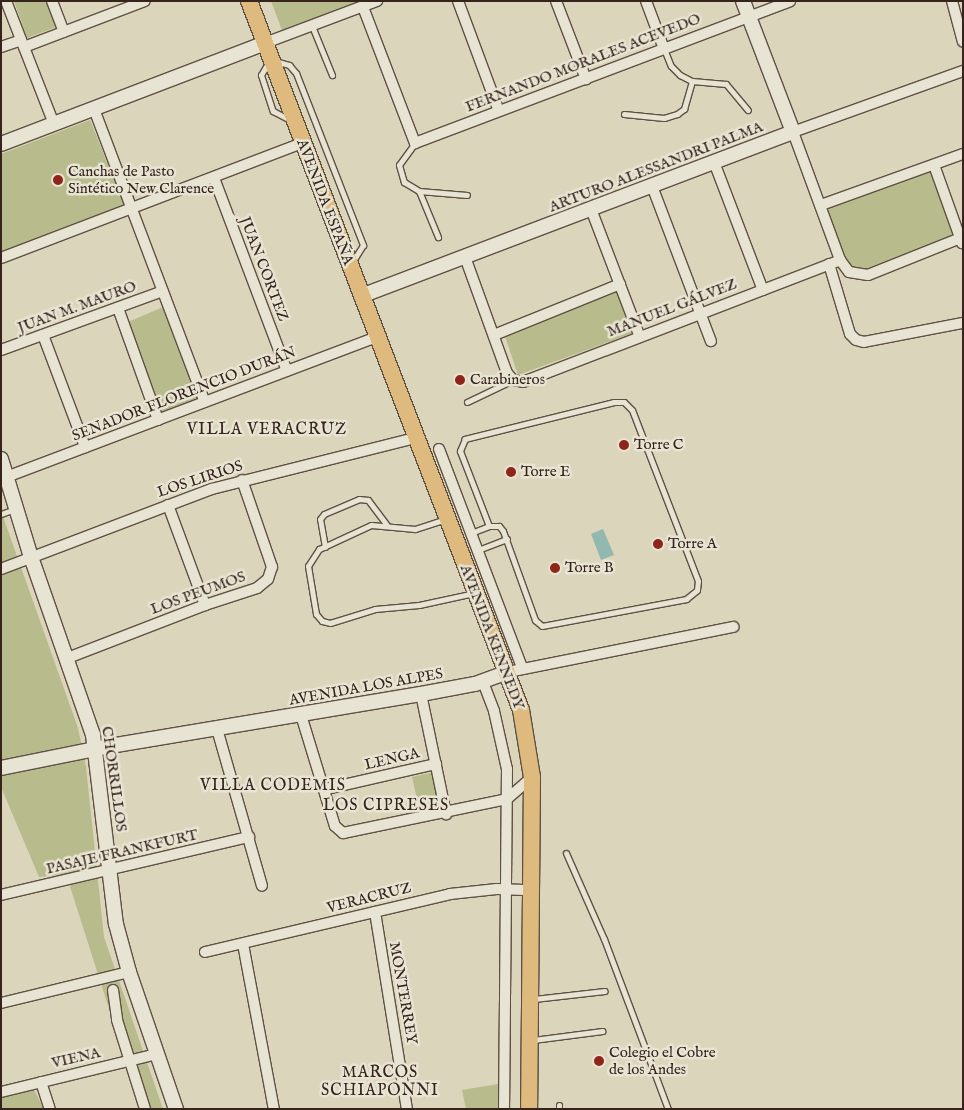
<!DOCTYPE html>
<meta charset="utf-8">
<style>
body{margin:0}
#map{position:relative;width:964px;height:1110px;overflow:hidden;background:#dbd5bb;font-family:"IM FELL English",serif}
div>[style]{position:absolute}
.green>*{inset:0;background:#b8bb8b}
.water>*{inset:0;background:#92b9b0}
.roads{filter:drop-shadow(1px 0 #5f5044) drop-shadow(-1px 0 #5f5044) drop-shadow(0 1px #5f5044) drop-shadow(0 -1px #5f5044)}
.lane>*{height:5px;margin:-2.5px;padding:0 2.5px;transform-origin:2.5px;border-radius:2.5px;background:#e8e4d3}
.street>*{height:10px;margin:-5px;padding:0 5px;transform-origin:5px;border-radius:5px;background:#e8e4d3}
.secondary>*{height:14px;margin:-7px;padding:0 7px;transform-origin:7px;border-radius:7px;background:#e8e4d3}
.primary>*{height:16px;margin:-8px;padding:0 8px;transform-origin:8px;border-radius:8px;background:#deba7e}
.dots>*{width:14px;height:14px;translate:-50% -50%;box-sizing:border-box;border:2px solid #e8e4d3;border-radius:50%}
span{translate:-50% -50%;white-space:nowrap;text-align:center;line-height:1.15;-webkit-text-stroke:5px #e8e4d3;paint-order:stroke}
.street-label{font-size:15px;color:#36231c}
.poi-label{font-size:15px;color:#36231c}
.left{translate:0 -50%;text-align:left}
.neighbourhood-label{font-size:16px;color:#36231c;letter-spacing:1px}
.frame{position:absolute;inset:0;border:2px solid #36231c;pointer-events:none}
</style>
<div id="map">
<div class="green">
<div style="clip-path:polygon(14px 1px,47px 1px,56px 27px,27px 38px)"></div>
<div style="clip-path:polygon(271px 1px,366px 1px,283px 33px)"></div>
<div style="clip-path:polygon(90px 120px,125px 206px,1px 252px,1px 154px)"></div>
<div style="clip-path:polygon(932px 170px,955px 234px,866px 269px,852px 267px,846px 262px,826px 207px)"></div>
<div style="clip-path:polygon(617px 286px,636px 332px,518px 375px,503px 330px)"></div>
<div style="clip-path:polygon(163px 307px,200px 402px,163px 414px,128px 322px)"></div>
<div style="clip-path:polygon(1px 511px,78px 728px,86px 767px,104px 937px,163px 1109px,141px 1109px,66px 874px,39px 877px,1px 787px)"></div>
<div style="clip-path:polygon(434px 772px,443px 817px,422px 821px,412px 777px)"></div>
<div style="clip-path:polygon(498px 1084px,499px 1109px,466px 1109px,462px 1090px)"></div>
<div style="clip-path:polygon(33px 1088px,44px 1109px,1px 1109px,1px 1096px)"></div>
</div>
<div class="water">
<div style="clip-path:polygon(603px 529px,614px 555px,601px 560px,591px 534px)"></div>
</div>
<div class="roads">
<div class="lane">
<div style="left:312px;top:26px;width:53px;rotate:67.8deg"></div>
<div style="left:664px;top:49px;width:18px;rotate:68deg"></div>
<div style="left:671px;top:66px;width:13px;rotate:45deg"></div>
<div style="left:680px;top:75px;width:13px;rotate:27deg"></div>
<div style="left:692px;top:81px;width:34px;rotate:5deg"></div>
<div style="left:726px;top:84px;width:34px;rotate:50deg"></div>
<div style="left:275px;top:61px;width:15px;rotate:16deg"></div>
<div style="left:289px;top:65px;width:11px;rotate:49deg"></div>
<div style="left:296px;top:73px;width:185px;rotate:68.7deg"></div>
<div style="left:363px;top:245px;width:19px;rotate:122deg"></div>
<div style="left:268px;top:63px;width:14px;rotate:120deg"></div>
<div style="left:261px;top:75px;width:38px;rotate:72deg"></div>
<div style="left:273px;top:111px;width:21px;rotate:28deg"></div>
<div style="left:624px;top:114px;width:40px;rotate:5.7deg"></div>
<div style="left:664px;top:118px;width:14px;rotate:-17deg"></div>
<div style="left:677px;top:114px;width:9px;rotate:-36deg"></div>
<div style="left:684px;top:109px;width:29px;rotate:-74deg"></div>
<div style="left:415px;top:143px;width:27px;rotate:126deg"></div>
<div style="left:399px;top:165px;width:18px;rotate:74deg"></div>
<div style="left:404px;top:182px;width:17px;rotate:31deg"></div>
<div style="left:419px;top:191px;width:48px;rotate:4.8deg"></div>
<div style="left:419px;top:191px;width:50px;rotate:67.6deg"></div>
<div style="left:467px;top:402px;width:51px;rotate:-25.6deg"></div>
<div style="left:1px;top:514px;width:15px;rotate:-20deg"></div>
<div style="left:446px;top:519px;width:33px;rotate:162deg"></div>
<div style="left:415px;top:529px;width:44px;rotate:-174.8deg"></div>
<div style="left:371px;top:525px;width:57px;rotate:155.2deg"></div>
<div style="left:319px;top:549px;width:20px;rotate:123deg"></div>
<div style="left:308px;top:566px;width:49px;rotate:80.5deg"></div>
<div style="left:316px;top:614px;width:9px;rotate:49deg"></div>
<div style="left:322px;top:621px;width:8px;rotate:14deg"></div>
<div style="left:330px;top:623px;width:47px;rotate:-17.3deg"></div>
<div style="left:375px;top:609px;width:44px;rotate:-5.2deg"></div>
<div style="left:419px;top:605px;width:56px;rotate:-12.3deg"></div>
<div style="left:471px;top:533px;width:19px;rotate:-21deg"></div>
<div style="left:489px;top:526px;width:10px"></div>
<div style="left:499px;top:526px;width:6px;rotate:51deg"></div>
<div style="left:503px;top:531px;width:95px;rotate:70.2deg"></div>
<div style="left:535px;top:620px;width:9px;rotate:41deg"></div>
<div style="left:542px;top:626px;width:147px;rotate:-10.6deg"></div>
<div style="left:686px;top:599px;width:14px;rotate:-39deg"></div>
<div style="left:697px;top:590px;width:9px;rotate:-84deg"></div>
<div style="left:698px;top:581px;width:183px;rotate:-111.1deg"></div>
<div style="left:632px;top:410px;width:11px;rotate:-135deg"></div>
<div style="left:624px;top:402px;width:10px;rotate:180deg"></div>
<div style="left:614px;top:402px;width:154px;rotate:166.1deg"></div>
<div style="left:465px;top:439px;width:13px;rotate:113deg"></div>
<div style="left:460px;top:451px;width:80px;rotate:68.9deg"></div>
<div style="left:325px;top:547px;width:28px;rotate:-100deg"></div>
<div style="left:320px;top:519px;width:6px;rotate:-51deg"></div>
<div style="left:324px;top:514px;width:38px;rotate:-23deg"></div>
<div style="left:359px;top:499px;width:9px;rotate:6deg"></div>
<div style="left:368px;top:500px;width:31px;rotate:53deg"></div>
<div style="left:478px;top:550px;width:31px;rotate:-21deg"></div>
<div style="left:566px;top:853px;width:94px;rotate:66.2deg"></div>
<div style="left:604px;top:939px;width:182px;rotate:69.4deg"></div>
<div style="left:534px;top:999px;width:71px;rotate:-6.4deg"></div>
<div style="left:533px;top:1040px;width:70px;rotate:-7.4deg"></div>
<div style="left:559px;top:1109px;width:4px;rotate:-90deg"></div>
</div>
<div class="street">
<div style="left:6px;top:1px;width:132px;rotate:68.7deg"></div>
<div style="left:52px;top:1px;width:33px;rotate:69deg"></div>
<div style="left:458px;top:1px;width:117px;rotate:69.6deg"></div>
<div style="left:556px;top:1px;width:84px;rotate:69deg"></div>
<div style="left:646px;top:1px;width:51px;rotate:69.4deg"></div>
<div style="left:952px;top:1px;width:42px;rotate:75deg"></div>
<div style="left:363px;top:7px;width:146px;rotate:69.1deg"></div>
<div style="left:415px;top:143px;width:401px;rotate:-20.7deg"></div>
<div style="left:265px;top:43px;width:120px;rotate:-20.6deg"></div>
<div style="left:1px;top:47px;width:21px;rotate:-19deg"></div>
<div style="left:24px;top:47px;width:129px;rotate:-20.8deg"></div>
<div style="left:963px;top:71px;width:181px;rotate:160.3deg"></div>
<div style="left:793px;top:132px;width:136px;rotate:69.8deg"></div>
<div style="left:840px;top:260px;width:15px;rotate:53deg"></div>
<div style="left:849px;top:272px;width:19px;rotate:9deg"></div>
<div style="left:868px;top:275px;width:102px;rotate:-21.8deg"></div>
<div style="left:94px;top:109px;width:313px;rotate:69.3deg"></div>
<div style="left:714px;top:162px;width:137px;rotate:69.1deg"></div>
<div style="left:934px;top:165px;width:83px;rotate:70.3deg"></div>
<div style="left:214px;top:178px;width:206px;rotate:69.3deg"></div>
<div style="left:652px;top:186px;width:166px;rotate:69.2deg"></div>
<div style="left:821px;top:205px;width:151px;rotate:-19.8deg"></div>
<div style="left:591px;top:209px;width:137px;rotate:69.1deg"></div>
<div style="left:465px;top:257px;width:123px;rotate:70.1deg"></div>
<div style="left:507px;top:373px;width:9px;rotate:49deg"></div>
<div style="left:513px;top:380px;width:10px;rotate:11deg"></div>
<div style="left:523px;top:382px;width:340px;rotate:-21deg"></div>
<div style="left:1px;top:258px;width:322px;rotate:-20.9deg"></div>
<div style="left:829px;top:264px;width:73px;rotate:73.3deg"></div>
<div style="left:850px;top:334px;width:8px;rotate:45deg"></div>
<div style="left:856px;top:340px;width:8px;rotate:14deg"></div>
<div style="left:864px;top:342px;width:101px;rotate:-10.9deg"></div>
<div style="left:118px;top:308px;width:119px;rotate:70.3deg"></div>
<div style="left:43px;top:335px;width:120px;rotate:69.4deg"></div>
<div style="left:494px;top:335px;width:136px;rotate:-22deg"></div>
<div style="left:1px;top:350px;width:172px;rotate:-20deg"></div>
<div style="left:439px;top:449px;width:233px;rotate:69.2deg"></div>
<div style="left:1px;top:479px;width:402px;rotate:-20.7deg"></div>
<div style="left:168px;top:505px;width:107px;rotate:69.7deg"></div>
<div style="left:1px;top:569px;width:226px;rotate:-20.8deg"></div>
<div style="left:212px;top:489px;width:209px;rotate:-14.1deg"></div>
<div style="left:65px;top:659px;width:150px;rotate:-21.1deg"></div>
<div style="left:205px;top:605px;width:55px;rotate:-18.1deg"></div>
<div style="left:257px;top:588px;width:14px;rotate:-39deg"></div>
<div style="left:268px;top:579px;width:13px;rotate:-72deg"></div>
<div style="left:272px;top:567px;width:92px;rotate:-109deg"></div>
<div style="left:508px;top:672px;width:230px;rotate:-11.3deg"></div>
<div style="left:483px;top:682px;width:31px;rotate:69deg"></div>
<div style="left:494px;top:711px;width:59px;rotate:77.4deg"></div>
<div style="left:507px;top:769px;width:340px;rotate:90.5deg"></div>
<div style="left:421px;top:694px;width:123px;rotate:78.2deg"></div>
<div style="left:301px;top:715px;width:116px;rotate:73deg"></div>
<div style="left:335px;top:826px;width:11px;rotate:41deg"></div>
<div style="left:343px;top:833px;width:167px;rotate:-11.7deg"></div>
<div style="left:507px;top:799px;width:33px;rotate:-41deg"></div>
<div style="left:217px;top:729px;width:163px;rotate:74deg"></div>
<div style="left:326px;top:789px;width:113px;rotate:-12.8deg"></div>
<div style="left:1px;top:895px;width:255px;rotate:-13.2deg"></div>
<div style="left:375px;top:912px;width:200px;rotate:80.8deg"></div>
<div style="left:243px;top:944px;width:168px;rotate:79.4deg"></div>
<div style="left:205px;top:952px;width:252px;rotate:-13.3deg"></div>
<div style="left:450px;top:894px;width:47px;rotate:-6.1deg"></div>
<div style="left:497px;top:889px;width:34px;rotate:2deg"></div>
<div style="left:113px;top:990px;width:30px;rotate:82deg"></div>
<div style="left:117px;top:1020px;width:93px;rotate:72.5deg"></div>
<div style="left:1px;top:1003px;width:132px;rotate:-13.6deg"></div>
<div style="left:41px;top:1082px;width:28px;rotate:72deg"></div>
<div style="left:1px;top:1092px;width:161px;rotate:-13.7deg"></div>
</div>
<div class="secondary">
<div style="left:1px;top:144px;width:283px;rotate:-20.9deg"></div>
<div style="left:361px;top:296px;width:462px;rotate:-20.8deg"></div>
<div style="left:793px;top:132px;width:140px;rotate:-110.9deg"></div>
<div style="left:1px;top:459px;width:102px;rotate:73deg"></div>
<div style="left:31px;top:557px;width:188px;rotate:70.8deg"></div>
<div style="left:93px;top:735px;width:190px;rotate:83.1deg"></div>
<div style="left:116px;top:924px;width:50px;rotate:74.8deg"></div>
<div style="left:129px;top:972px;width:145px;rotate:71.1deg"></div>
<div style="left:1px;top:768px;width:111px;rotate:-11.4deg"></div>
<div style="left:110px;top:746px;width:315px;rotate:-9.5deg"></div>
<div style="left:421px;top:694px;width:55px;rotate:-10.5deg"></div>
<div style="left:475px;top:684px;width:35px;rotate:-20deg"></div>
</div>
<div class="primary">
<div style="left:249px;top:1px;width:759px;rotate:69.01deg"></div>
<div style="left:521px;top:710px;width:68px;rotate:80.7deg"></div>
<div style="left:532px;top:777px;width:332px;rotate:90.5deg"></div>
</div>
</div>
<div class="dots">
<div style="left:58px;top:180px;background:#8f2418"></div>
<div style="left:460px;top:380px;background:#8f2418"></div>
<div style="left:624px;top:445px;background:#8f2418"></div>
<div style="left:511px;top:472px;background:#8f2418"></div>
<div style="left:658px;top:544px;background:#8f2418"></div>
<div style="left:555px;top:568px;background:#8f2418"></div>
<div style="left:599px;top:1061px;background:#8f2418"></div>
</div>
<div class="street-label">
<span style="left:583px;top:63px;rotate:-21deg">FERNANDO MORALES ACEVEDO</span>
<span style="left:656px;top:167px;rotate:-21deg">ARTURO ALESSANDRI PALMA</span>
<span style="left:325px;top:202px;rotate:69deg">AVENIDA ESPAÑA</span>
<span style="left:264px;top:269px;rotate:69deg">JUAN CORTEZ</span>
<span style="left:77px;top:307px;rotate:-20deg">JUAN M. MAURO</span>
<span style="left:672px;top:308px;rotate:-21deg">MANUEL GÁLVEZ</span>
<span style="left:184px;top:394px;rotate:-21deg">SENADOR FLORENCIO DURÁN</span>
<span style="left:200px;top:479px;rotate:-18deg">LOS LIRIOS</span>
<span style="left:198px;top:593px;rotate:-20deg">LOS PEUMOS</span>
<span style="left:492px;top:637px;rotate:69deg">AVENIDA KENNEDY</span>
<span style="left:366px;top:687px;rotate:-10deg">AVENIDA LOS ALPES</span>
<span style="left:392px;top:759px;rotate:-13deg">LENGA</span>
<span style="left:114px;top:779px;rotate:82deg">CHORRILLOS</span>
<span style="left:122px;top:852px;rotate:-13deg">PASAJE FRANKFURT</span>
<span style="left:369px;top:898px;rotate:-14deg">VERACRUZ</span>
<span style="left:403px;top:993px;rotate:80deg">MONTERREY</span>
<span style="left:76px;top:1058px;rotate:-13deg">VIENA</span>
</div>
<div class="poi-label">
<span class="left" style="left:68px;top:180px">Canchas de Pasto<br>Sintético New Clarence</span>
<span class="left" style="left:470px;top:380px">Carabineros</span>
<span class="left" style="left:634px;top:445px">Torre C</span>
<span class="left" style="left:521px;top:472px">Torre E</span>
<span class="left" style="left:668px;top:544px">Torre A</span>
<span class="left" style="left:565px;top:568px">Torre B</span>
<span class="left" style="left:609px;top:1061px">Colegio el Cobre<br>de los Andes</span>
</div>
<div class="neighbourhood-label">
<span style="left:267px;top:430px">VILLA VERACRUZ</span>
<span style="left:273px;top:786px">VILLA CODEMIS</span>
<span style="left:386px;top:806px">LOS CIPRESES</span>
<span style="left:380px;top:1082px">MARCOS<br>SCHIAPONNI</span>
</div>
<div class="frame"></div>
</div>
